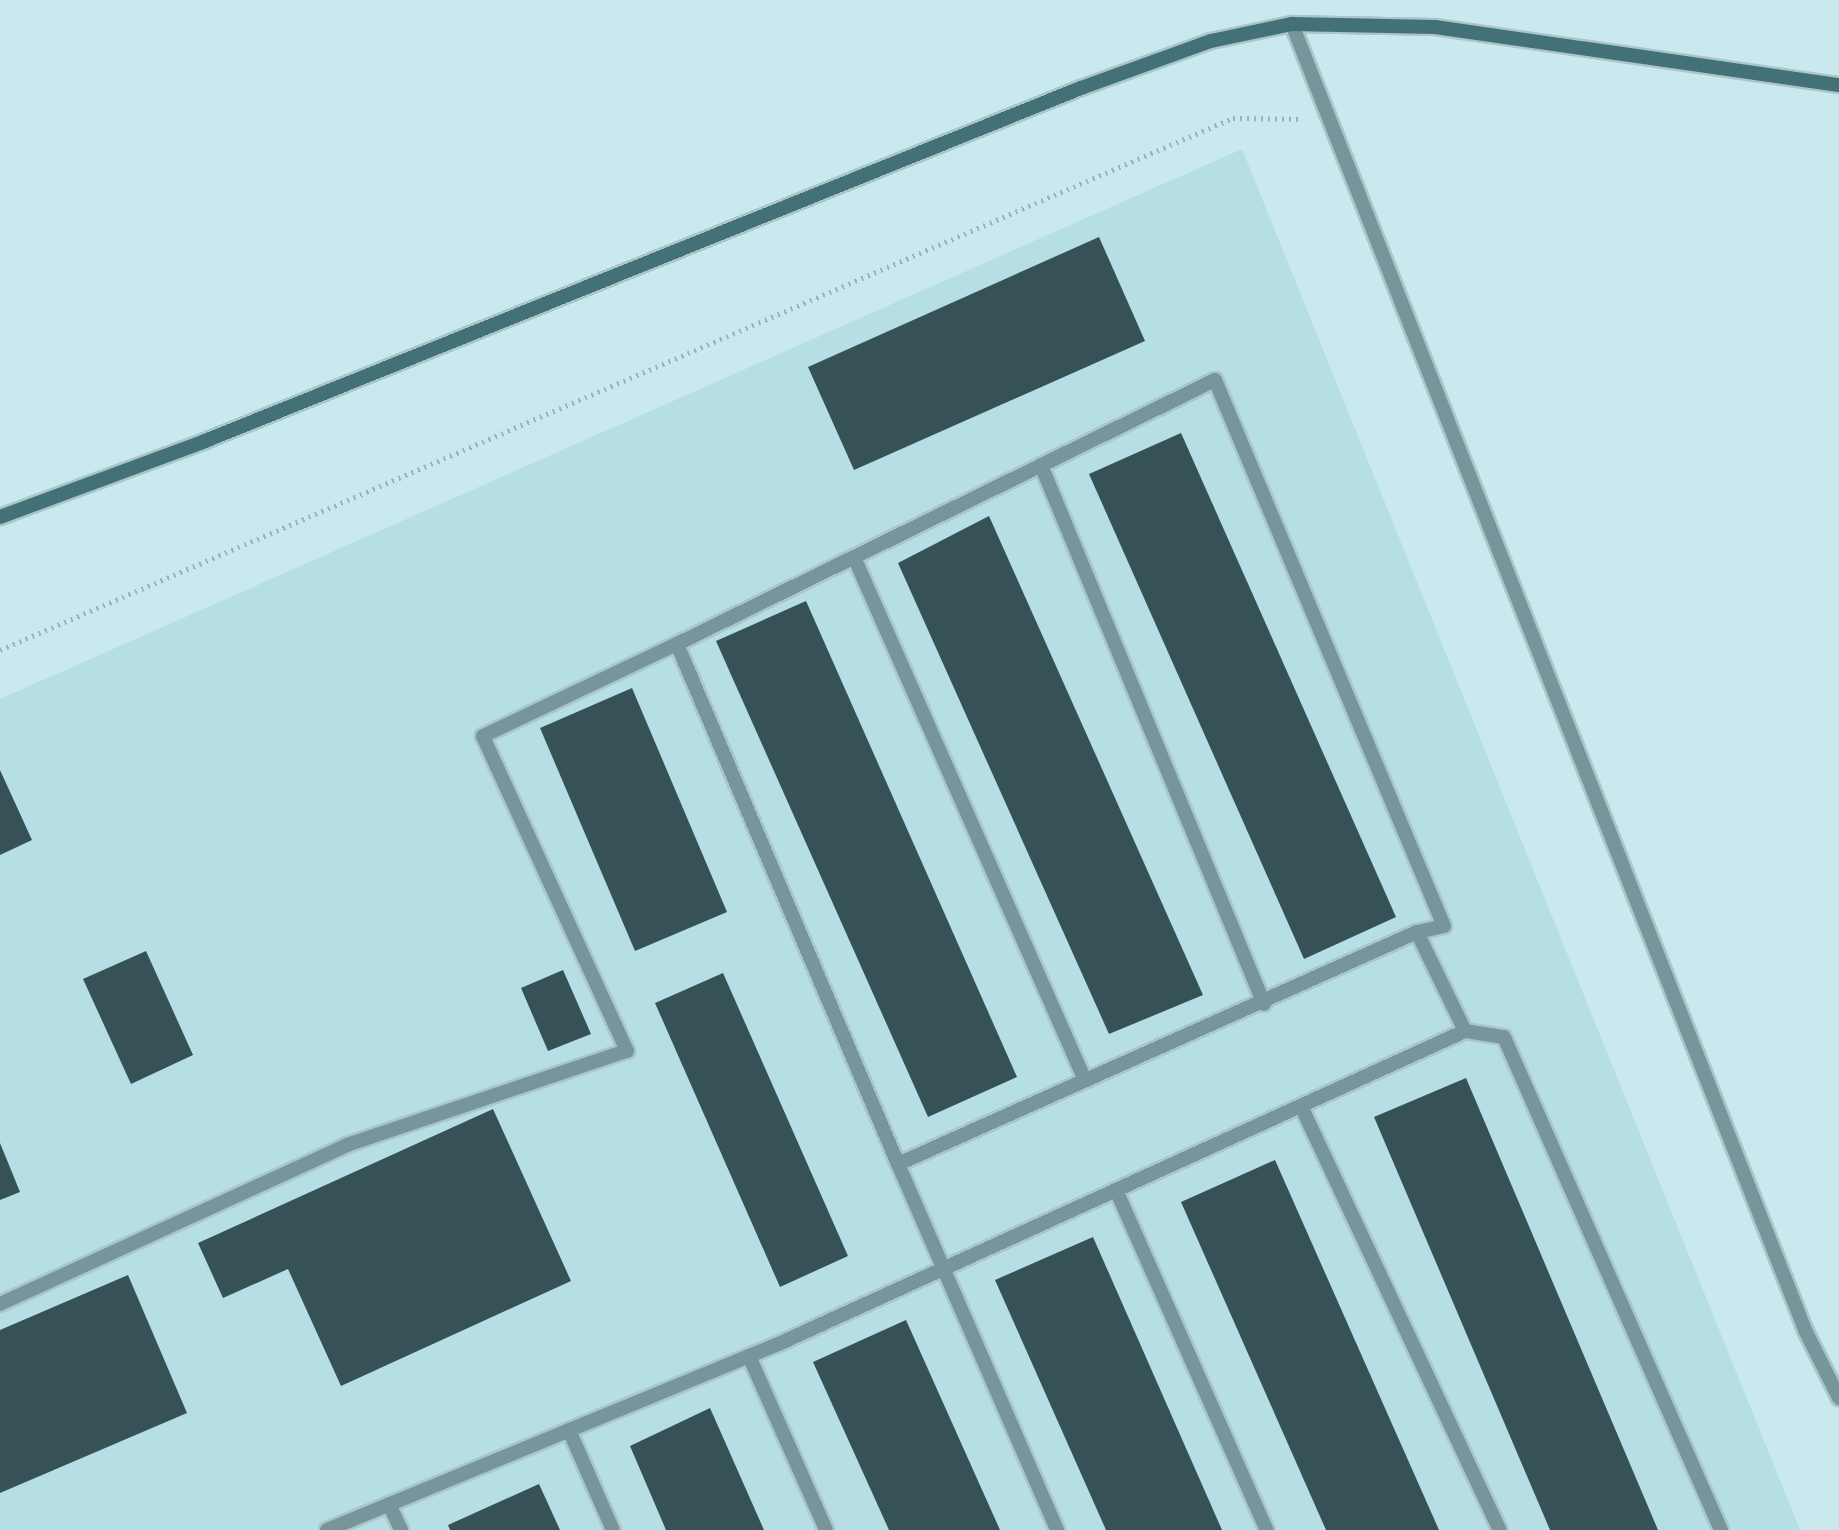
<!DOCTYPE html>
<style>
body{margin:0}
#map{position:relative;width:1839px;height:1530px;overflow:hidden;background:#c9e9ee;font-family:Lora,serif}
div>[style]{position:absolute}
.built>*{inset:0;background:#b5dfe5}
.building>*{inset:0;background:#365256}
.path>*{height:4.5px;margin-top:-2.25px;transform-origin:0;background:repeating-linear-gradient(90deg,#9ab4b9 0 2px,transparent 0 7px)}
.roads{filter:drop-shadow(2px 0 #aac6cb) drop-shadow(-2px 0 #aac6cb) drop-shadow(0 2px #aac6cb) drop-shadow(0 -2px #aac6cb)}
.lane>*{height:14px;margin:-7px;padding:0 7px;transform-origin:7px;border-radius:7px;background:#77969b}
.street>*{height:14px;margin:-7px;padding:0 7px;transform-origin:7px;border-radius:7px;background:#77969b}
.secondary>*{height:14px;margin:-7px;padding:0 7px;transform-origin:7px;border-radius:7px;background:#427178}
span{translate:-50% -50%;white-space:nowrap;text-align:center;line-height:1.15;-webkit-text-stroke:7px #fff;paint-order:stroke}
</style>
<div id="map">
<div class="built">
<div style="clip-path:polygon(1242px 149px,1800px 1530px,0 1530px,0 699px)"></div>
</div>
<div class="building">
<div style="clip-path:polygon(1099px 237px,1145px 341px,854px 470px,808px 367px)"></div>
<div style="clip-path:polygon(1181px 433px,1396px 917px,1304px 959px,1089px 474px)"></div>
<div style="clip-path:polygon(989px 516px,1203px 995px,1109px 1034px,898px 563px)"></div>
<div style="clip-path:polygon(806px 601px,1017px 1077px,928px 1117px,716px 641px)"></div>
<div style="clip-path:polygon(632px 688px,727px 912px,635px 951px,540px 728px)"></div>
<div style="clip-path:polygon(0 770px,32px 840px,0 855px)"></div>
<div style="clip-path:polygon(146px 951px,193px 1055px,131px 1084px,83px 979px)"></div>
<div style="clip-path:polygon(563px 970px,591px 1034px,548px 1051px,521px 988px)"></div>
<div style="clip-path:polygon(723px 973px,848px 1256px,780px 1287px,655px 1003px)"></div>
<div style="clip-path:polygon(1466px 1078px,1658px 1530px,1550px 1530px,1374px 1117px)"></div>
<div style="clip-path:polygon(493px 1109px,571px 1281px,341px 1386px,288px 1269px,223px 1298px,198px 1243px)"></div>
<div style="clip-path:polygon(0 1143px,20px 1192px,0 1200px)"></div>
<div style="clip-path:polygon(1275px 1160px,1439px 1530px,1326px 1530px,1181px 1202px)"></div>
<div style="clip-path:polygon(1093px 1237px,1222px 1530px,1106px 1530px,995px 1280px)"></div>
<div style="clip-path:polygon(128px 1275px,187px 1413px,0 1493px,0 1330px)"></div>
<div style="clip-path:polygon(906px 1320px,1000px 1530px,889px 1530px,813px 1362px)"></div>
<div style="clip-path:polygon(710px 1408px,764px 1530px,666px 1530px,630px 1446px)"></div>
<div style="clip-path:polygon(539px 1484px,560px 1530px,450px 1530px,448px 1525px)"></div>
</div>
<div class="path">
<div style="left:0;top:650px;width:1343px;rotate:-23.34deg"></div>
<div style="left:1233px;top:118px;width:70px;rotate:0.8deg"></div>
</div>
<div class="roads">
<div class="lane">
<div style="left:1215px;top:380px;width:592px;rotate:67.25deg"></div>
<div style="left:1444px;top:926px;width:28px;rotate:167deg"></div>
<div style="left:1417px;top:932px;width:568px;rotate:155.91deg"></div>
<div style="left:898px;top:1164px;width:565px;rotate:-113.03deg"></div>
<div style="left:677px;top:644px;width:599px;rotate:-26.14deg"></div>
<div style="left:1041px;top:465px;width:583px;rotate:67.52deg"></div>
<div style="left:854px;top:557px;width:570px;rotate:66.18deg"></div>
<div style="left:1465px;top:1031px;width:39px;rotate:9deg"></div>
<div style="left:1504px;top:1037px;width:539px;rotate:66.24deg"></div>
<div style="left:1301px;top:1106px;width:468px;rotate:64.9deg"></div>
<div style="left:898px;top:1164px;width:399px;rotate:66.5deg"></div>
<div style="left:1116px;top:1190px;width:372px;rotate:66.1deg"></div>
<div style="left:0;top:1304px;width:382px;rotate:-24.6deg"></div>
<div style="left:347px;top:1145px;width:295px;rotate:-18.6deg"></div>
<div style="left:627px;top:1051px;width:346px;rotate:-114.6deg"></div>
<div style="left:483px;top:736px;width:215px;rotate:-25.4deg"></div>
<div style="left:749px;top:1356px;width:190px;rotate:66.1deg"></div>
<div style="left:569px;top:1430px;width:109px;rotate:66.3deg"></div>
<div style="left:389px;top:1504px;width:29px;rotate:65deg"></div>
<div style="left:327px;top:1530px;width:498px;rotate:-22.4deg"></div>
<div style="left:787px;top:1340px;width:745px;rotate:-24.5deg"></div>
<div style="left:1465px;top:1031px;width:110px;rotate:-115.9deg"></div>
</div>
<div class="street">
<div style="left:1292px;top:24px;width:1405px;rotate:68.55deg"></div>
<div style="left:1806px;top:1332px;width:74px;rotate:63.4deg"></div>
</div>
<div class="secondary">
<div style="left:0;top:517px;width:219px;rotate:-20.3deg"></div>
<div style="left:205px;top:441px;width:944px;rotate:-21.95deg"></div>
<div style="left:1081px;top:88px;width:138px;rotate:-19.9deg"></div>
<div style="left:1211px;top:41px;width:83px;rotate:-11.9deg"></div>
<div style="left:1292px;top:24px;width:143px;rotate:1.2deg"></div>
<div style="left:1435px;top:27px;width:408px;rotate:8.2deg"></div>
</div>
</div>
</div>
